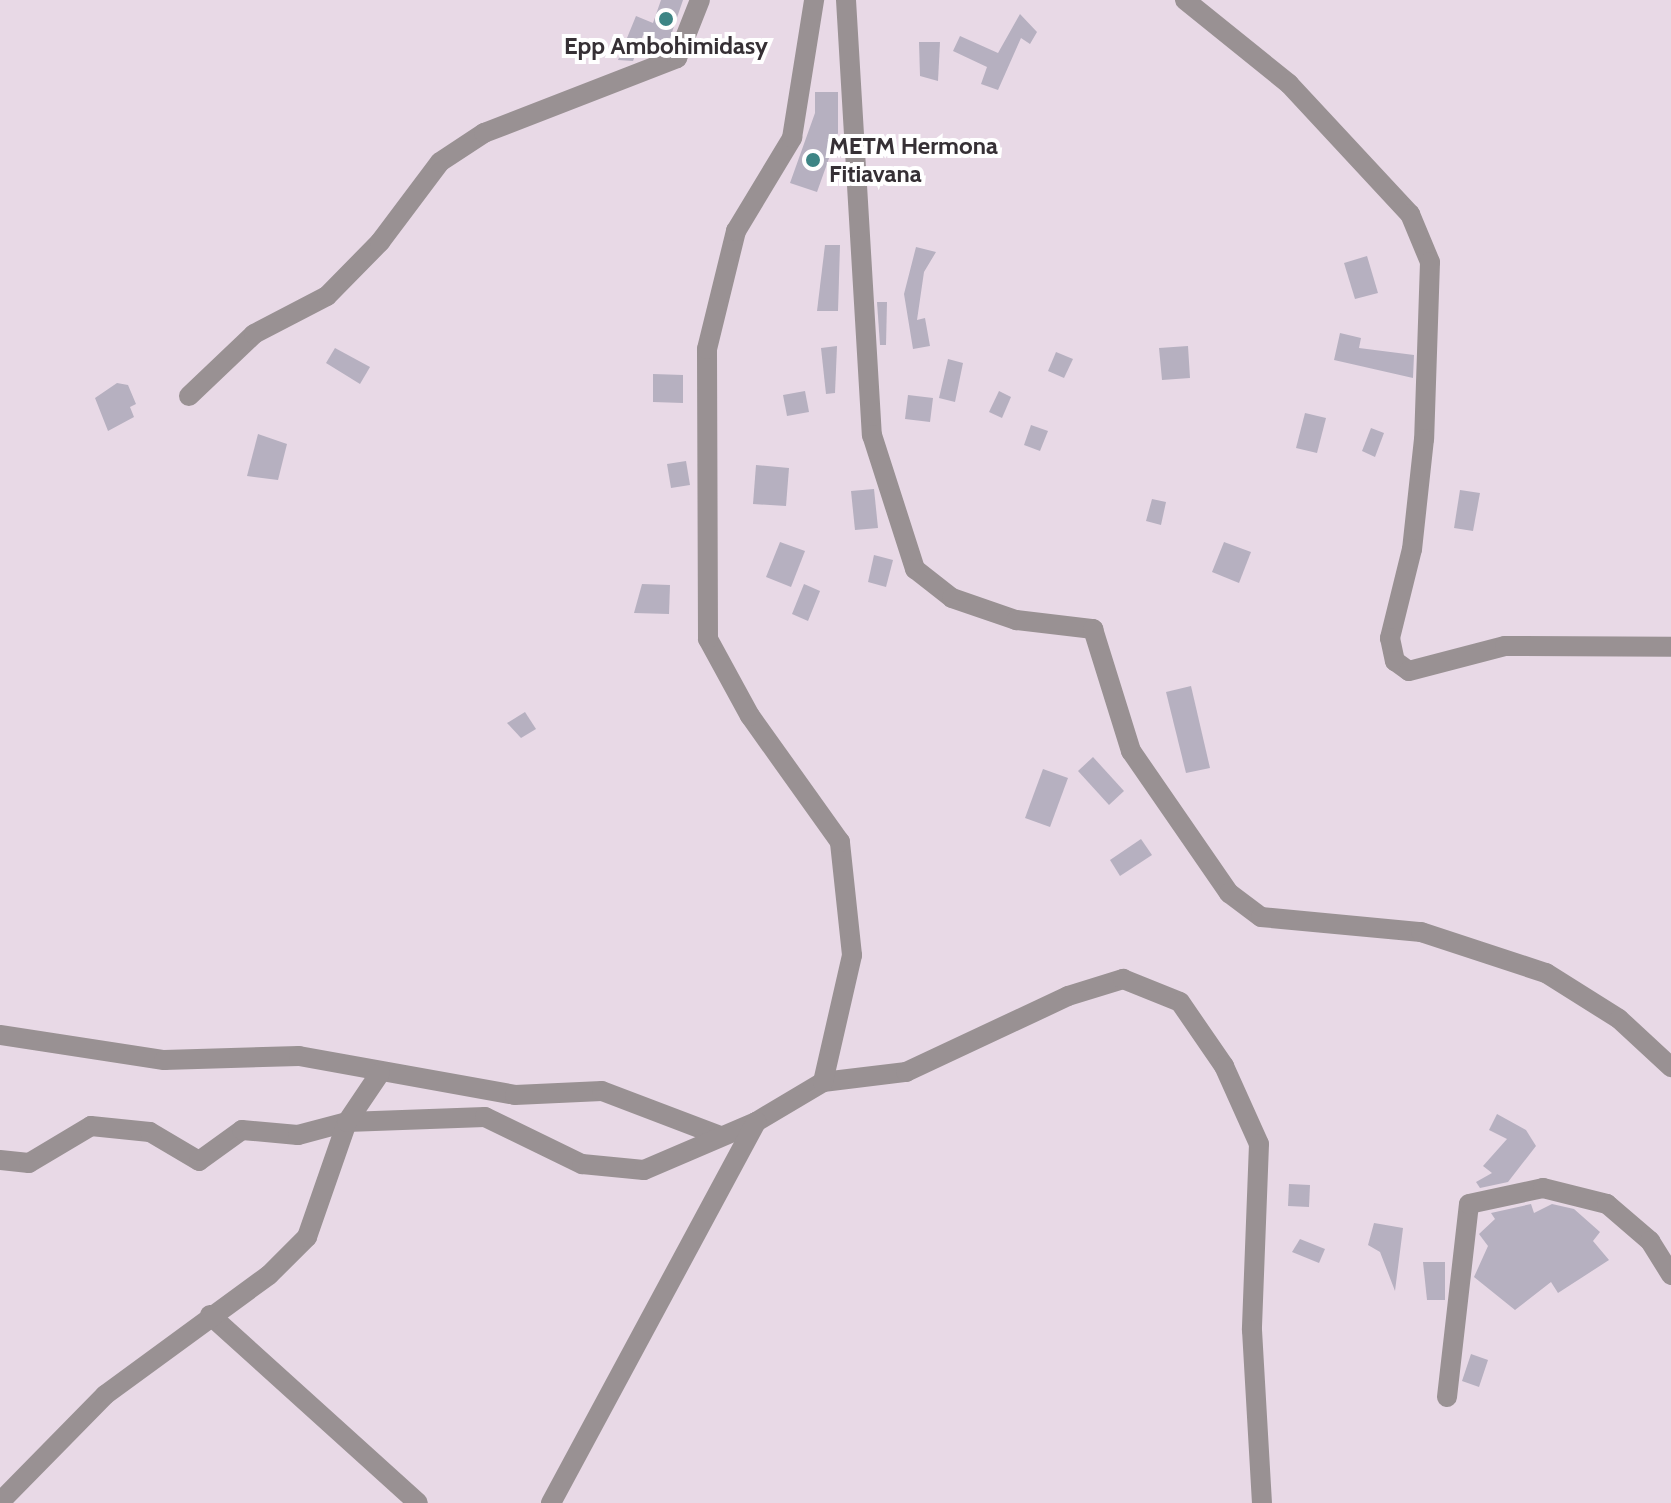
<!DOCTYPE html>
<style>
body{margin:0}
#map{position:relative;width:1671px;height:1503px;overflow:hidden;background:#e8d9e6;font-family:Cabin,sans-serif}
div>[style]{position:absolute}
.building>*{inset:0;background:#b6b0c0}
.street>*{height:20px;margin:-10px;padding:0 10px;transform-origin:10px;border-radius:10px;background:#999193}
.dots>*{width:22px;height:22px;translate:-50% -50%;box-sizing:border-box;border:4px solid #fff;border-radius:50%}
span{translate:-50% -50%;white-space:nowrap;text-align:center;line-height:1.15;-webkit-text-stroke:8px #fff;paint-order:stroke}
.poi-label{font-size:24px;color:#363035;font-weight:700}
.left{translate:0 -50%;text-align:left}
</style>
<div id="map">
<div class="building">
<div style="clip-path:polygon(661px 0,683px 0,668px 44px,643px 35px,633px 61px,618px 60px,636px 16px,653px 23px)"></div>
<div style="clip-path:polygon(1020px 14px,1037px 32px,1030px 44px,1021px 38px,998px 90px,981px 84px,987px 67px,953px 51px,960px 36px,998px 53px)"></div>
<div style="clip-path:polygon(919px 42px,940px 42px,938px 81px,920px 76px)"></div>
<div style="clip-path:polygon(815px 92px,838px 92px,838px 133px,817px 192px,790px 183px,815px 113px)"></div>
<div style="clip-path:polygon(825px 245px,840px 245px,838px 311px,817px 311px)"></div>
<div style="clip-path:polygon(916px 247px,936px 252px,924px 272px,917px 320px,925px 318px,930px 346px,913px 349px,904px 294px)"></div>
<div style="clip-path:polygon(1367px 256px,1378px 293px,1355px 299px,1344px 263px)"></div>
<div style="clip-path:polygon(877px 302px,887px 302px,886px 345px,880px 345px)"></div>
<div style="clip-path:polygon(1340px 333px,1361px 338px,1359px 348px,1414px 355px,1413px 378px,1334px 360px)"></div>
<div style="clip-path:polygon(837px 346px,835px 393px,826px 394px,821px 348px)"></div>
<div style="clip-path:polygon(1188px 346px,1190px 378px,1162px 380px,1159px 348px)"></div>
<div style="clip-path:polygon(335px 348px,370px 367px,360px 384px,326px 363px)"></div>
<div style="clip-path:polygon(1056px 352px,1073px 359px,1064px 378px,1048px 371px)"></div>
<div style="clip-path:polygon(948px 359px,963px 363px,955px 402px,939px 398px)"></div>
<div style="clip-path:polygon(653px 374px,683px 375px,683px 403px,653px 402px)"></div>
<div style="clip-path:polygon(117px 383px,128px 385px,136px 404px,130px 407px,134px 417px,108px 431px,95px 398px)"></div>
<div style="clip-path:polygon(805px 391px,809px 412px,787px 416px,783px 395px)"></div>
<div style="clip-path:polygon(999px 391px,1011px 397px,1002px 418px,989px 412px)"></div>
<div style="clip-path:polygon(908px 395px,933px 398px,930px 422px,905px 419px)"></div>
<div style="clip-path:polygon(1305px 413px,1326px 418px,1317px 453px,1296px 448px)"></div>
<div style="clip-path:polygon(1031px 425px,1048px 431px,1040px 451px,1024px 445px)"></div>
<div style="clip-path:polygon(1371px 428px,1384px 433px,1375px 457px,1362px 451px)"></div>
<div style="clip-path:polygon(258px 434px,287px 444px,278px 480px,247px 476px)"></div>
<div style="clip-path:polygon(686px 461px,690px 485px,671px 488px,667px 464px)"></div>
<div style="clip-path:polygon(756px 465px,789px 468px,786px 506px,753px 504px)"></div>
<div style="clip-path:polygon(874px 489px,878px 528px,855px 530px,851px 491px)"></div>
<div style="clip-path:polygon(1460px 490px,1480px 493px,1473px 531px,1454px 528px)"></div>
<div style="clip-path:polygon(1152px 499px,1166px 502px,1161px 525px,1146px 521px)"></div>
<div style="clip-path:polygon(780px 542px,805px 551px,791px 587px,766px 577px)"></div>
<div style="clip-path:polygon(1224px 542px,1251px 552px,1239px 583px,1212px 572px)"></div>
<div style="clip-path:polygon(874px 555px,893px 560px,886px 587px,868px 582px)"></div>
<div style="clip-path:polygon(642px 584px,670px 585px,669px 614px,634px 613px)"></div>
<div style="clip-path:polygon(804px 584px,820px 591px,808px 621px,792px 614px)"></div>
<div style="clip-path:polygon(1191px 686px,1210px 768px,1186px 773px,1166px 692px)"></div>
<div style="clip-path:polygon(525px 712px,536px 729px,521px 738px,507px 723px)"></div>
<div style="clip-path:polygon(1093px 757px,1124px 791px,1109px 805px,1078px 771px)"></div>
<div style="clip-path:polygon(1043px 769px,1068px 778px,1050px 827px,1025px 818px)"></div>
<div style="clip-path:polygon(1141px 839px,1152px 855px,1120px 876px,1110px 860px)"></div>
<div style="clip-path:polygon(1497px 1114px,1526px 1130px,1536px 1146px,1508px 1182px,1480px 1188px,1476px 1182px,1492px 1173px,1483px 1166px,1507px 1139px,1489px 1130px)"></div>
<div style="clip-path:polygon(1289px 1184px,1310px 1185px,1309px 1207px,1288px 1206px)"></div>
<div style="clip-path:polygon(1531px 1204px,1534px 1213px,1552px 1204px,1574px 1209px,1600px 1232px,1593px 1241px,1609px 1260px,1558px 1293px,1551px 1282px,1515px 1310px,1474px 1277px,1488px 1246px,1479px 1234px,1495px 1219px,1491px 1213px)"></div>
<div style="clip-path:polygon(1374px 1223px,1403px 1228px,1395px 1291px,1380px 1252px,1368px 1245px)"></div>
<div style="clip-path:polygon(1300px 1239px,1325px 1249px,1319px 1263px,1292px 1252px)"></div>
<div style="clip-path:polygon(1423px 1262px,1445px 1262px,1445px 1300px,1427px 1300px)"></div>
<div style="clip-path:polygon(1471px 1354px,1488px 1360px,1479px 1387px,1462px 1381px)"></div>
</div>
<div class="street">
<div style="left:846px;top:0;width:436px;rotate:86.6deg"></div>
<div style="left:872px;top:435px;width:141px;rotate:72.2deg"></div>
<div style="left:915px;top:569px;width:47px;rotate:38.1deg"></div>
<div style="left:952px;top:598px;width:68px;rotate:19deg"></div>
<div style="left:1016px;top:620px;width:78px;rotate:6.7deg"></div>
<div style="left:1093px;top:629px;width:128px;rotate:72.7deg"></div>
<div style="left:1131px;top:751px;width:173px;rotate:55.4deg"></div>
<div style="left:1229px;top:893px;width:40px;rotate:37deg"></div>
<div style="left:1261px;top:917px;width:161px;rotate:5.4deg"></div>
<div style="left:1421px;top:932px;width:132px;rotate:18.2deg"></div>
<div style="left:1546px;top:973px;width:86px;rotate:32.2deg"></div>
<div style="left:1619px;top:1019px;width:71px;rotate:42.7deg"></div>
<div style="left:1185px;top:0;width:134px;rotate:38.9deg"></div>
<div style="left:1289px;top:84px;width:178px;rotate:47.1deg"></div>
<div style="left:1410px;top:214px;width:52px;rotate:67.4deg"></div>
<div style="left:1430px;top:262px;width:177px;rotate:91.9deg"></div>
<div style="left:1424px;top:439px;width:111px;rotate:96.2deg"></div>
<div style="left:1412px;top:549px;width:92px;rotate:103.9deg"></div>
<div style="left:1390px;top:638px;width:24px;rotate:78deg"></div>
<div style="left:1395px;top:661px;width:17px;rotate:36deg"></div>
<div style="left:1409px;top:671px;width:99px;rotate:-14.6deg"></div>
<div style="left:1505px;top:646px;width:166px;rotate:0.3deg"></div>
<div style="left:189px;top:396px;width:90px;rotate:-43.6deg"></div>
<div style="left:254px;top:334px;width:82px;rotate:-27.5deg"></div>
<div style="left:327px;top:296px;width:76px;rotate:-45.5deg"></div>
<div style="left:380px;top:242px;width:100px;rotate:-53.1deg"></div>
<div style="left:440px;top:162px;width:53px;rotate:-33.4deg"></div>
<div style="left:484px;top:133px;width:207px;rotate:-21.2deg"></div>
<div style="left:677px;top:58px;width:62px;rotate:-68.4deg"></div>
<div style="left:0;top:1035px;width:166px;rotate:8.7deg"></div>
<div style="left:164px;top:1060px;width:135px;rotate:-1.7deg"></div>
<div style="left:299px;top:1056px;width:219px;rotate:10.2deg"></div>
<div style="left:515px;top:1095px;width:87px;rotate:-2.6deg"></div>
<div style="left:602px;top:1091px;width:124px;rotate:20.8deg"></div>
<div style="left:823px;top:1082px;width:84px;rotate:-6.9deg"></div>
<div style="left:906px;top:1072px;width:179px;rotate:-25.1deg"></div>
<div style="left:1068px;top:996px;width:58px;rotate:-17.2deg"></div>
<div style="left:1123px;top:979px;width:61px;rotate:22deg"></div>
<div style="left:1180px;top:1002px;width:78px;rotate:55.5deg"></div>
<div style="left:1224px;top:1066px;width:85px;rotate:65.8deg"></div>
<div style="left:1259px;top:1144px;width:186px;rotate:92.2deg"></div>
<div style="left:1252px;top:1330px;width:173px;rotate:86.7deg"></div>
<div style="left:0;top:1160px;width:29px;rotate:6deg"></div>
<div style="left:29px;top:1163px;width:72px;rotate:-30.8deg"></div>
<div style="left:91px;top:1126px;width:59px;rotate:5.8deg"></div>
<div style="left:150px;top:1132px;width:57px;rotate:30.6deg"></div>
<div style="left:199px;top:1161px;width:53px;rotate:-35.8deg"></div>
<div style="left:242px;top:1130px;width:56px;rotate:5.1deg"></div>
<div style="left:298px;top:1135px;width:51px;rotate:-14.9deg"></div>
<div style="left:347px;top:1122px;width:138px;rotate:-2.1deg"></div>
<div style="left:485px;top:1117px;width:108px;rotate:25.9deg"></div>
<div style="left:582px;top:1164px;width:62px;rotate:5.5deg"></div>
<div style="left:644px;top:1170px;width:122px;rotate:-23.2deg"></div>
<div style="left:756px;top:1122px;width:78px;rotate:-30.8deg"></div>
<div style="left:823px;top:1082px;width:130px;rotate:-77.1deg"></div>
<div style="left:852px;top:955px;width:114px;rotate:-96.1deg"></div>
<div style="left:840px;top:842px;width:155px;rotate:-125.5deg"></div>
<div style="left:750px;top:716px;width:88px;rotate:-118.6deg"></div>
<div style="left:708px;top:639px;width:290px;rotate:-90.2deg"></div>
<div style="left:707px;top:349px;width:122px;rotate:-76.2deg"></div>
<div style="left:736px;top:231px;width:109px;rotate:-58.9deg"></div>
<div style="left:792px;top:138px;width:140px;rotate:-80.9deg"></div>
<div style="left:210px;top:1315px;width:280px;rotate:42.1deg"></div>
<div style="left:1447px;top:1397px;width:194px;rotate:-83.5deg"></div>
<div style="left:1469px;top:1204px;width:76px;rotate:-12.2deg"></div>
<div style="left:1543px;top:1188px;width:66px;rotate:14deg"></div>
<div style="left:1607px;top:1204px;width:57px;rotate:40.7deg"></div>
<div style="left:1650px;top:1241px;width:40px;rotate:58deg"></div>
<div style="left:0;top:1502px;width:150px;rotate:-45.5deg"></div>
<div style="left:105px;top:1395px;width:203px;rotate:-36.2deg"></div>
<div style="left:269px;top:1275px;width:54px;rotate:-45deg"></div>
<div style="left:307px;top:1237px;width:122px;rotate:-70.8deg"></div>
<div style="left:347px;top:1122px;width:59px;rotate:-56deg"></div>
<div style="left:551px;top:1503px;width:433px;rotate:-61.7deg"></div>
</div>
<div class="dots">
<div style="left:666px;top:19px;background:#3d8585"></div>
<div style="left:813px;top:160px;background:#3d8585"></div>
</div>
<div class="poi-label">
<span style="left:666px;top:46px">Epp Ambohimidasy</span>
<span class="left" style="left:829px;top:160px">METM Hermona<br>Fitiavana</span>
</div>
</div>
